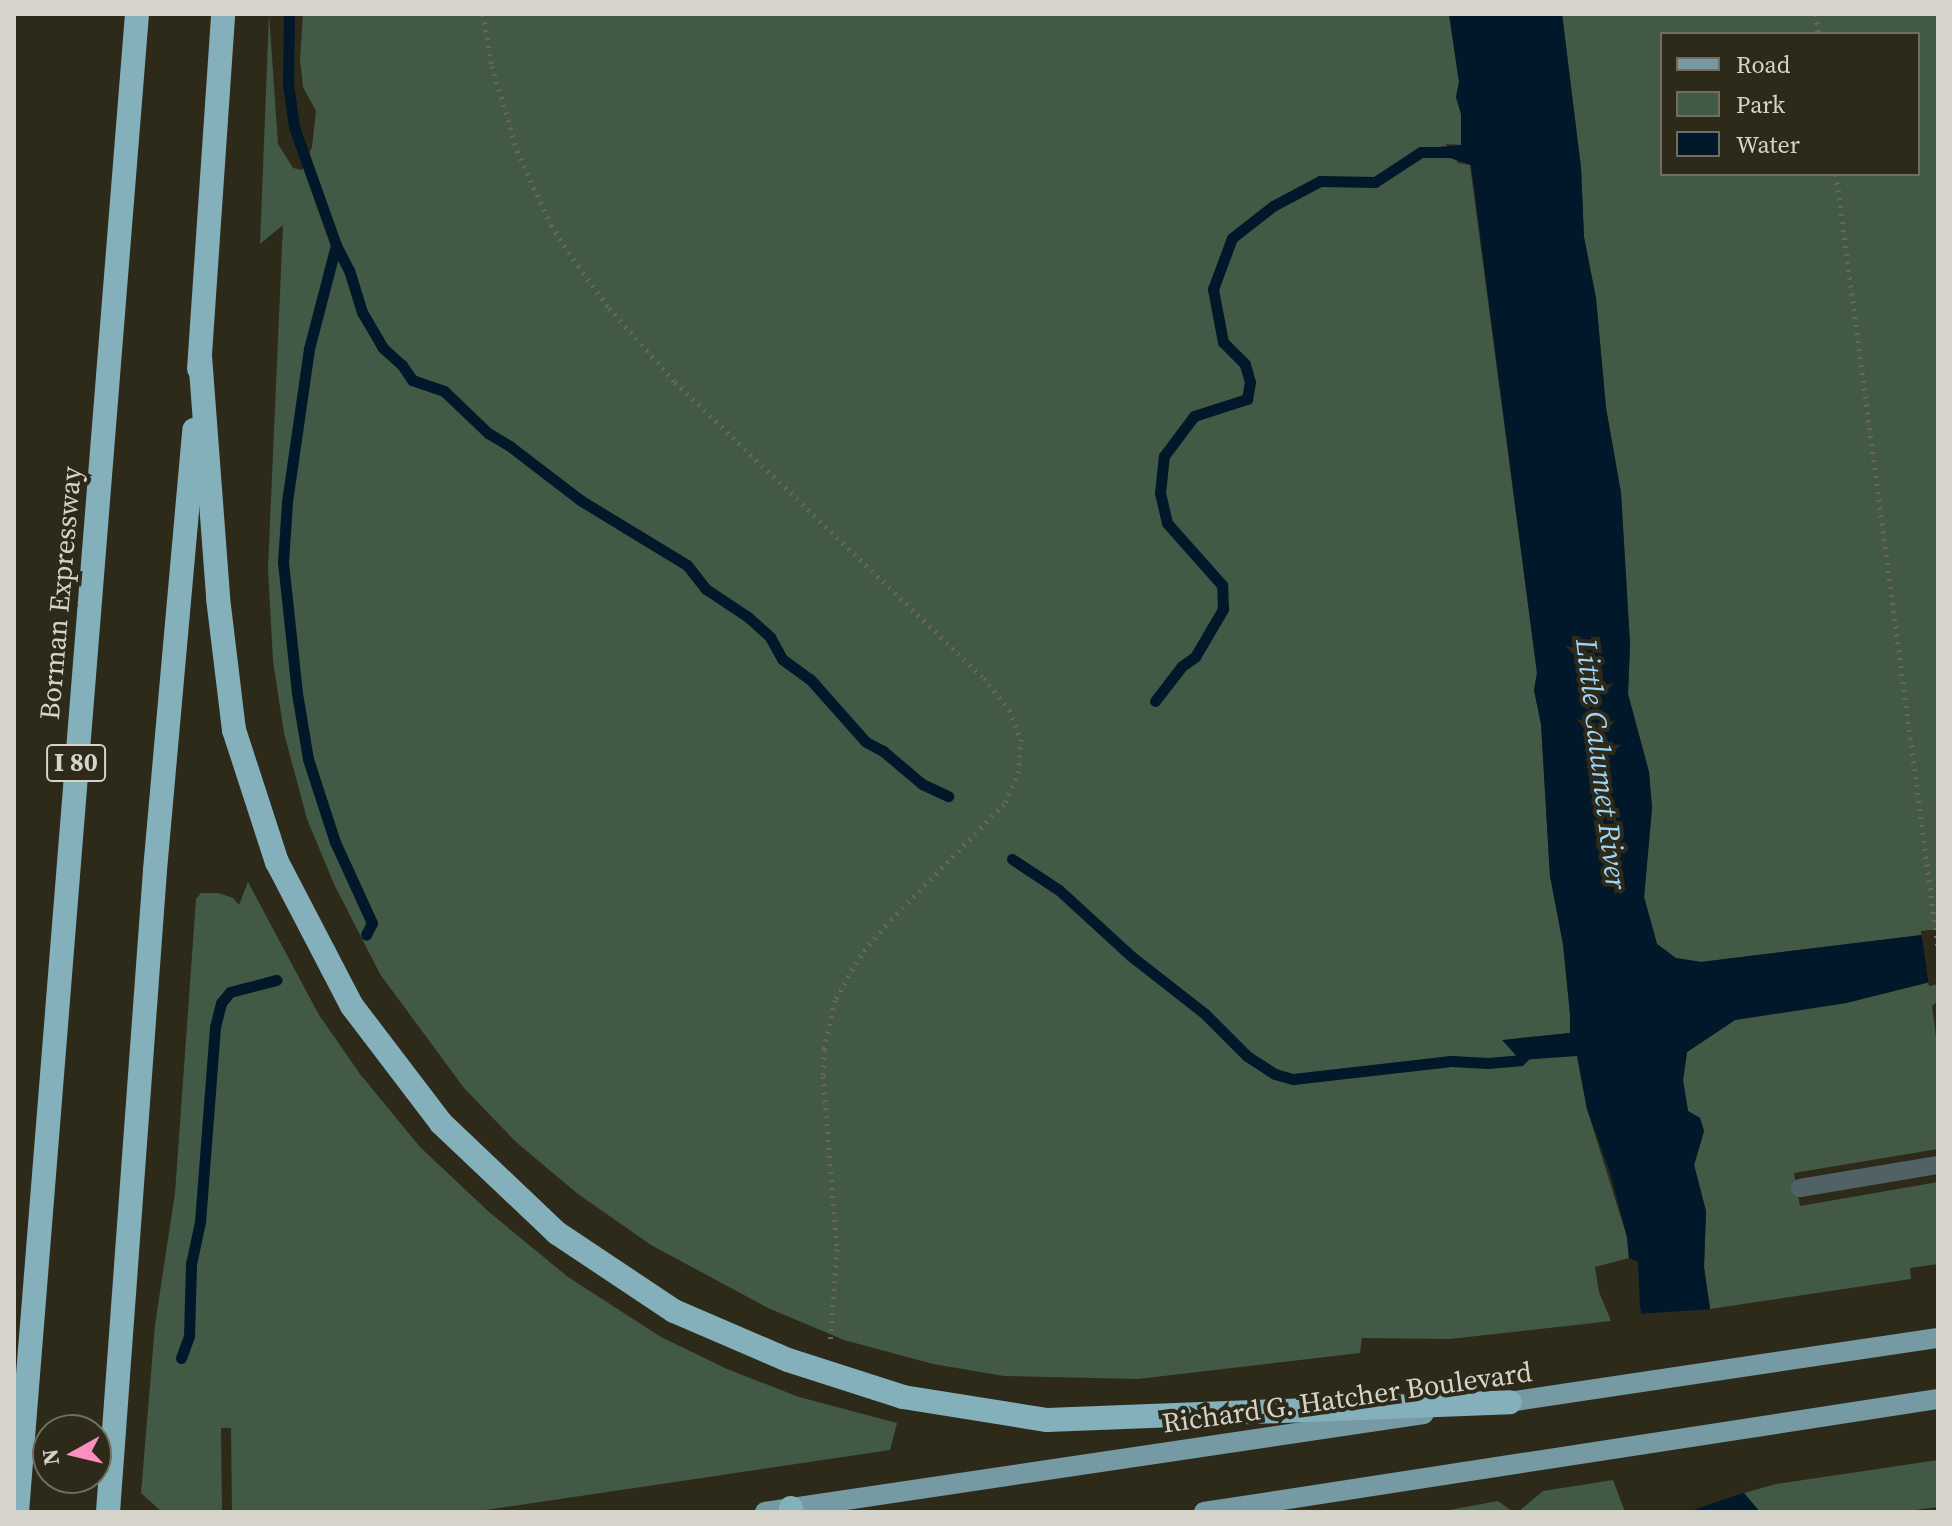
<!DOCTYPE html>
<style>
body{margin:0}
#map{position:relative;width:1952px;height:1526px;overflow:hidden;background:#2e2a1a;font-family:"Source Serif 4",serif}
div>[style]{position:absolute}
.green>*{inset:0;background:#425946}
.water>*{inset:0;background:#001829}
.pier>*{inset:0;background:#2e2a1a}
.stream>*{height:11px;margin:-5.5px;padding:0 5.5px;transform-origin:5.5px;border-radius:5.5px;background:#001829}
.path>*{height:5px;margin-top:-2.5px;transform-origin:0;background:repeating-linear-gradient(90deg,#696658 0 2px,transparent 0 8px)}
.lane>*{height:18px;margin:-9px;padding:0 9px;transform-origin:9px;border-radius:9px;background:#516267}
.primary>*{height:20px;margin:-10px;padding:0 10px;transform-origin:10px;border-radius:10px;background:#769aa3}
.highway>*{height:24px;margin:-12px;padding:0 12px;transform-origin:12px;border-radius:12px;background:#84b0bb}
span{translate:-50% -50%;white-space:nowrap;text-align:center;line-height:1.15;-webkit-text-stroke:8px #2e2a1a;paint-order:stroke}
.shield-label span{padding:2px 6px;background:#2e2a1a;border:2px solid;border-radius:6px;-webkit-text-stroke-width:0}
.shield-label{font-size:26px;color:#d6d4ca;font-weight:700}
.street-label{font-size:28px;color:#d6d4ca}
.water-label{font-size:30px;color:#9dd5fc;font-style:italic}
.frame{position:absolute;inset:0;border:16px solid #d6d4ca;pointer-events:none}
.legend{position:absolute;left:1660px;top:32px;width:260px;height:144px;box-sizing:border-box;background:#2e2a1a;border:2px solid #716e60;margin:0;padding:10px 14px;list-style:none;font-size:24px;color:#d6d4ca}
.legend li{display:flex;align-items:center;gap:16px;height:40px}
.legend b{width:40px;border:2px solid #716e60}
.north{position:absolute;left:32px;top:1414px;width:80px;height:80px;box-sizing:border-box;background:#2e2a1a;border:2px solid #716e60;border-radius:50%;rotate:262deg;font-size:22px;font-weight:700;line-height:32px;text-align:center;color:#d6d4ca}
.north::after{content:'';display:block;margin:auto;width:28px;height:36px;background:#fd8ec0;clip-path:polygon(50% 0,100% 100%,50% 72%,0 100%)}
</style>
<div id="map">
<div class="green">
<div style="clip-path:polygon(269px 14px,278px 144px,293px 168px,302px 170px,312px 147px,316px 111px,303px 87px,300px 60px,303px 14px,1449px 14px,1459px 82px,1456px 97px,1461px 114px,1461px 145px,1446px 144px,1458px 163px,1470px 165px,1537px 673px,1534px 690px,1541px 724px,1550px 876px,1563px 944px,1570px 1014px,1571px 1033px,1519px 1038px,1511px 1047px,1520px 1060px,1577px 1055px,1587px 1109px,1627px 1237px,1629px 1258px,1595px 1267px,1599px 1292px,1611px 1321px,1450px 1339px,1362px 1338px,1360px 1353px,1138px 1379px,1004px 1376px,933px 1364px,844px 1340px,768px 1308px,651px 1245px,578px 1194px,516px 1142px,464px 1088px,380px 974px,334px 884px,307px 819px,284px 733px,273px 661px,268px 568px,283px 225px,260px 244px)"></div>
<div style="clip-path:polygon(evenodd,1562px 14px,1938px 14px,1938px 933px,1701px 962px,1675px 958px,1657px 944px,1644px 897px,1652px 808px,1649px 772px,1628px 694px,1630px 644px,1621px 493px,1606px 408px,1596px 299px,1584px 237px,1581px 168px,1562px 14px,1662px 34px,1918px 34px,1918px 174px,1662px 174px,1662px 34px)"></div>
<div style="clip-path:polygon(248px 882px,319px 1015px,360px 1074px,420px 1147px,489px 1212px,568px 1277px,661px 1337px,727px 1369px,799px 1397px,897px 1423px,890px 1450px,472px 1512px,232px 1512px,231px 1428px,221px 1428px,222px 1512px,162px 1512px,141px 1493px,155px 1325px,175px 1193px,196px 899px,201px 893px,218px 893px,233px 898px,239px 905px)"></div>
<div style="clip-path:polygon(1938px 980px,1938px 1001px,1932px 1006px,1938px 1052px,1938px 1149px,1794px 1173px,1800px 1206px,1938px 1182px,1938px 1264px,1910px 1268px,1911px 1279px,1710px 1309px,1704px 1267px,1706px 1211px,1694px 1165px,1704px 1131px,1700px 1118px,1688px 1111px,1683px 1080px,1687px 1052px,1735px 1020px,1846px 1003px)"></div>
<div style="clip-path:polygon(1938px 1460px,1938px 1507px,1899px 1512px,1760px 1512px,1744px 1493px,1776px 1484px)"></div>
<div style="clip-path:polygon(1613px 1480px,1625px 1512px,1518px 1512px,1543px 1491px)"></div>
<div style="clip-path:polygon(1498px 1501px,1513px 1512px,1439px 1512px)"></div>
</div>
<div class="water">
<div style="clip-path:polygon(1449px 14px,1562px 14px,1581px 168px,1584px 237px,1596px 298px,1606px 408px,1621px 493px,1630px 644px,1628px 694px,1649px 772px,1652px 808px,1644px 897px,1657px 944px,1676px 958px,1701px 962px,1938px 933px,1938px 980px,1846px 1003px,1735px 1020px,1687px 1052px,1683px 1080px,1688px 1111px,1700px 1118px,1704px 1131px,1694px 1165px,1706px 1211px,1704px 1267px,1710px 1309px,1744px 1493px,1760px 1512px,1670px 1512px,1640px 1306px,1638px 1262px,1629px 1258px,1627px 1237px,1610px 1173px,1587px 1109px,1577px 1056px,1520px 1060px,1502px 1040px,1570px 1033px,1570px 1014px,1563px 944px,1550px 876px,1541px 724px,1534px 690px,1537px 673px,1471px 165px,1438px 154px,1437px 147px,1461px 145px,1461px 114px,1456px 97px,1459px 82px)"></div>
</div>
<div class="pier">
<div style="clip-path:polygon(1938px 929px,1938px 984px,1929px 986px,1921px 931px)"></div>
<div style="clip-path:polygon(1714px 1309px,1749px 1491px,1687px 1512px,1666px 1512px,1637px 1314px)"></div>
</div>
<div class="stream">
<div style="left:289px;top:14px;width:69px;rotate:90.8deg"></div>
<div style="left:288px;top:83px;width:44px;rotate:82.2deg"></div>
<div style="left:294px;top:127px;width:125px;rotate:70.4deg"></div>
<div style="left:336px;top:245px;width:28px;rotate:63deg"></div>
<div style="left:349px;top:270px;width:44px;rotate:72.8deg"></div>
<div style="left:362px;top:312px;width:42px;rotate:59.7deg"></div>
<div style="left:383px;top:348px;width:25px;rotate:42deg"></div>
<div style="left:402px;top:365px;width:18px;rotate:56deg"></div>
<div style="left:412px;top:380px;width:34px;rotate:19deg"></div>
<div style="left:444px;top:391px;width:61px;rotate:43.7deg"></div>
<div style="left:488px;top:433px;width:27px;rotate:31deg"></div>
<div style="left:511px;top:447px;width:87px;rotate:37.5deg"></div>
<div style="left:580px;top:500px;width:125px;rotate:31.3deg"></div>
<div style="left:687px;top:565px;width:31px;rotate:52deg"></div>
<div style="left:706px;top:589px;width:50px;rotate:33.7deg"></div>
<div style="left:748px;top:617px;width:30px;rotate:42deg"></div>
<div style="left:770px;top:637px;width:25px;rotate:61deg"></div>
<div style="left:782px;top:659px;width:34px;rotate:36deg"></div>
<div style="left:810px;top:679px;width:84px;rotate:48.4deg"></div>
<div style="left:866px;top:742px;width:19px;rotate:28deg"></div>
<div style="left:883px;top:751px;width:51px;rotate:40.2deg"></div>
<div style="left:922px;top:784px;width:29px;rotate:25deg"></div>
<div style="left:336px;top:245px;width:107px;rotate:104.6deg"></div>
<div style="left:309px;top:349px;width:155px;rotate:98.2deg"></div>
<div style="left:287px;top:502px;width:60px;rotate:93.8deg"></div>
<div style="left:283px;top:562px;width:132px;rotate:83.9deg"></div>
<div style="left:297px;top:693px;width:67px;rotate:80.5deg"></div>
<div style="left:308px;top:759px;width:87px;rotate:72deg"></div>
<div style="left:335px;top:842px;width:89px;rotate:65.4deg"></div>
<div style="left:372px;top:923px;width:13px;rotate:117deg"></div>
<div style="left:1155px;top:701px;width:44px;rotate:-52.4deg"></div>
<div style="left:1182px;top:666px;width:16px;rotate:-35deg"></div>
<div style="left:1195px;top:657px;width:56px;rotate:-59.7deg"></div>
<div style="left:1223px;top:609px;width:24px;rotate:-92deg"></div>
<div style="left:1222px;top:585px;width:83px;rotate:-131.6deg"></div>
<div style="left:1167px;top:523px;width:31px;rotate:-103deg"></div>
<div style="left:1160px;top:493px;width:37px;rotate:-84deg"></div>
<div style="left:1164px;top:456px;width:50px;rotate:-53.1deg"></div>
<div style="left:1194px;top:416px;width:56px;rotate:-17.8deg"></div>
<div style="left:1247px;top:399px;width:17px;rotate:-80deg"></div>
<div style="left:1250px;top:382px;width:19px;rotate:-106deg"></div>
<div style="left:1245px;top:364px;width:31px;rotate:-135deg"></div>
<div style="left:1223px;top:342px;width:54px;rotate:-100.7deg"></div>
<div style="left:1213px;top:289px;width:54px;rotate:-69.6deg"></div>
<div style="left:1232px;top:238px;width:52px;rotate:-38deg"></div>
<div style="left:1273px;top:206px;width:53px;rotate:-28deg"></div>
<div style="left:1320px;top:181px;width:55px;rotate:1deg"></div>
<div style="left:1375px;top:182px;width:55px;rotate:-33.1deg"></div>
<div style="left:1421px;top:152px;width:29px"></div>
<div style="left:1012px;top:859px;width:56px;rotate:33.4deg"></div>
<div style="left:1059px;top:890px;width:98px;rotate:42.5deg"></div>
<div style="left:1131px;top:956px;width:93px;rotate:38deg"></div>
<div style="left:1204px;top:1013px;width:61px;rotate:45deg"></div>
<div style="left:1247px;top:1056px;width:33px;rotate:33deg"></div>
<div style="left:1275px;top:1074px;width:19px;rotate:16deg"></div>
<div style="left:1293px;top:1079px;width:159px;rotate:-6.5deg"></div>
<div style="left:1451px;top:1061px;width:37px;rotate:3deg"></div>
<div style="left:1488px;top:1063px;width:32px;rotate:-5deg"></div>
<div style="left:1520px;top:1060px;width:11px;rotate:-45deg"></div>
<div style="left:181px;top:1358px;width:23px;rotate:-70deg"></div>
<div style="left:189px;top:1336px;width:72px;rotate:-88.4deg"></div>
<div style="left:191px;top:1264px;width:43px;rotate:-77.9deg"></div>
<div style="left:200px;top:1222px;width:196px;rotate:-85.6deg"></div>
<div style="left:215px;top:1027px;width:25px;rotate:-76deg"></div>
<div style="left:221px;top:1003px;width:14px;rotate:-51deg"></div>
<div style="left:230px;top:992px;width:48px;rotate:-14.6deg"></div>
</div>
<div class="path">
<div style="left:483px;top:14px;width:53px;rotate:80.2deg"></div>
<div style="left:492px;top:66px;width:89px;rotate:73.6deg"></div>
<div style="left:517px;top:151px;width:81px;rotate:65.3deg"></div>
<div style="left:551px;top:225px;width:49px;rotate:56.6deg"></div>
<div style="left:578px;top:266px;width:52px;rotate:53.6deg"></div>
<div style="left:609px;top:308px;width:99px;rotate:48.3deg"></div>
<div style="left:675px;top:382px;width:428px;rotate:43.8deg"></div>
<div style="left:984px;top:678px;width:41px;rotate:52deg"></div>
<div style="left:1009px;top:710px;width:31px;rotate:68deg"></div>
<div style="left:1021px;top:739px;width:32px;rotate:94deg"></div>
<div style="left:1019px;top:771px;width:36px;rotate:114deg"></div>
<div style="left:1004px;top:804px;width:169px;rotate:134.3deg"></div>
<div style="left:886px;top:925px;width:39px;rotate:130deg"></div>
<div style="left:861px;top:955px;width:52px;rotate:120deg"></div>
<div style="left:835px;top:1000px;width:50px;rotate:102.7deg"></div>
<div style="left:824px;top:1049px;width:27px;rotate:92deg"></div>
<div style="left:823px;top:1076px;width:174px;rotate:85.4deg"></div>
<div style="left:837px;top:1249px;width:95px;rotate:94.2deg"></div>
<div style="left:1816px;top:14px;width:20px;rotate:84deg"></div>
<div style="left:1836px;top:174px;width:781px;rotate:82.49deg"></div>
</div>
<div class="lane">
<div style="left:1800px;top:1188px;width:140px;rotate:-9.5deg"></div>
</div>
<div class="primary">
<div style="left:1495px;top:1404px;width:448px;rotate:-8.5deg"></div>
<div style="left:765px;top:1512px;width:666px;rotate:-8.46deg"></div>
<div style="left:1204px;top:1512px;width:743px;rotate:-8.75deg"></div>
</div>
<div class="highway">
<div style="left:200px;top:356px;width:243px;rotate:85.7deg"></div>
<div style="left:218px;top:598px;width:133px;rotate:83.1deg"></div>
<div style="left:234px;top:730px;width:139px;rotate:72deg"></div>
<div style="left:277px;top:862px;width:162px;rotate:62.5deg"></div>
<div style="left:352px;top:1006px;width:147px;rotate:52.7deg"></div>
<div style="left:441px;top:1123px;width:160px;rotate:43.5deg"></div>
<div style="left:557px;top:1233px;width:141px;rotate:33.7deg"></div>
<div style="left:674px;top:1311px;width:124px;rotate:23.3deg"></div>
<div style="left:788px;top:1360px;width:121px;rotate:17.8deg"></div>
<div style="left:903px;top:1397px;width:146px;rotate:9.1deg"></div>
<div style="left:1047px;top:1420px;width:463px;rotate:-2.2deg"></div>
<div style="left:199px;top:369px;width:356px;rotate:-86.1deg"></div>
<div style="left:791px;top:1508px;width:4px;rotate:76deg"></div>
<div style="left:17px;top:1512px;width:1503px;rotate:-85.42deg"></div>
<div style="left:108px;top:1512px;width:644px;rotate:-85.81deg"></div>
<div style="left:155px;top:870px;width:442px;rotate:-84.9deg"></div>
</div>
<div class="shield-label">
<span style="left:76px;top:763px">I 80</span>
</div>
<div class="street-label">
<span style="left:60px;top:593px;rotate:-85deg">Borman Expressway</span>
<span style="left:1347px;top:1397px;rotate:-8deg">Richard G. Hatcher Boulevard</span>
</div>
<div class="water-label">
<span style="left:1601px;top:764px;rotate:83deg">Little Calumet River</span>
</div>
<div class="frame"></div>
<ul class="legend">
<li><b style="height:10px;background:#769aa3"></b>Road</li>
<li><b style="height:22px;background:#425946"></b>Park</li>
<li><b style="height:22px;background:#001829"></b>Water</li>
</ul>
<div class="north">N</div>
</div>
